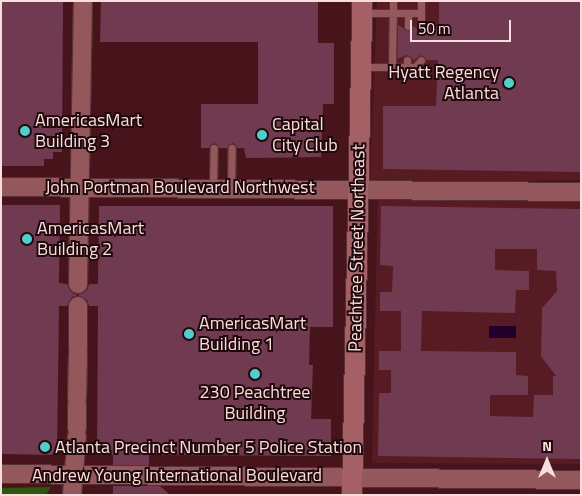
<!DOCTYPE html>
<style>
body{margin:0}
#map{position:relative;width:582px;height:496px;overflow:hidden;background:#48141b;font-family:"Titillium Web",sans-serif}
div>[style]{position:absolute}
.built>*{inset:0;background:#561b23}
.green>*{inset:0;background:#2b580c}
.water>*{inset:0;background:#20002b}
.building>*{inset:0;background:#703b50}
.roads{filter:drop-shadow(1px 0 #593135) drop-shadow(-1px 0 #593135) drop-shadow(0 1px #593135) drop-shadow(0 -1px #593135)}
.service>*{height:7px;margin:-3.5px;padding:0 3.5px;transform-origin:3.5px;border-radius:3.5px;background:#94585c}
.tertiary>*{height:18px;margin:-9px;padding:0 9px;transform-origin:9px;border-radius:9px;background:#94585c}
.secondary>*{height:20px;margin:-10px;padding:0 10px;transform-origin:10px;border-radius:10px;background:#a46064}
.dots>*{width:14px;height:14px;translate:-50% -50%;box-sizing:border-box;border:2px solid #20090b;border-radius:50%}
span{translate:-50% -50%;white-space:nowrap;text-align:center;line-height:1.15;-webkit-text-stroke:4px #20090b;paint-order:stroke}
.poi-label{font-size:18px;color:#fadede}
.right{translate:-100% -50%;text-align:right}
.left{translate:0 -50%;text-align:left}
.street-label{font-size:18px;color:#fadede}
.frame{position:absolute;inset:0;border:2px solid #fadede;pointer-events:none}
.north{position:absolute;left:522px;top:436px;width:50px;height:50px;-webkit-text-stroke:4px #20090b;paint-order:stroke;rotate:0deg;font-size:14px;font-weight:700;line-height:20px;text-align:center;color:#fadede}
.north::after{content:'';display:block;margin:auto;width:18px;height:22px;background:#fadede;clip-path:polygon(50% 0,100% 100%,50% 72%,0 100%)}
.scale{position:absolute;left:410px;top:20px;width:101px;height:22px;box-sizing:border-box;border:2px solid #fadede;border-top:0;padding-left:6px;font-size:15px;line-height:18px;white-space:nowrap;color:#fadede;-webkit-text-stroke:4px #20090b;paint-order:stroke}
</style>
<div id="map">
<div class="built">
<div style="clip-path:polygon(377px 1px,581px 1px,581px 180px,370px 183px)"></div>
<div style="clip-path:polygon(378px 188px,581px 192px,581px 464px,372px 463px)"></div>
</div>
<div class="green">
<div style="clip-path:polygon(51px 487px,46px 495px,1px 495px,1px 488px)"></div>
</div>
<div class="water">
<div style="clip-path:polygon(489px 326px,516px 326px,516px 338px,489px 338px)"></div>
</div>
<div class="building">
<div style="clip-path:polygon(1px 1px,63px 1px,62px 152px,53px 152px,53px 159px,44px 159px,44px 166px,1px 166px)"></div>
<div style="clip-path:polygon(101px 1px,318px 1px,318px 43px,334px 43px,334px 104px,323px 104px,321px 157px,246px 158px,244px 148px,237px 148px,233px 143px,227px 148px,219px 148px,214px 143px,209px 148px,201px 148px,201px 104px,258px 104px,258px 42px,100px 42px)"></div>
<div style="clip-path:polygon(439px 1px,581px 1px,581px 172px,383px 169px,383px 106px,436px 106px,438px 60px,426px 60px,421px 55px,414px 60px,407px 55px,397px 59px,398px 25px,408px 31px,413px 26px,421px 31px,426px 26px,439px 26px)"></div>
<div style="clip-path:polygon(1px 205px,60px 205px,59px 283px,67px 284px,72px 293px,78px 295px,87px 290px,89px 284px,98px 284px,99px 206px,333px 206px,333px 327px,310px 327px,309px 365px,313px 365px,311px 419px,331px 419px,331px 456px,149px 455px,149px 465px,113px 465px,113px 455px,97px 455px,98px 306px,89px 306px,87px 300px,78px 295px,72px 297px,67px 306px,59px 306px,57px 455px,1px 454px)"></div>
<div style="clip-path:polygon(evenodd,381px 206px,581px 209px,581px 459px,378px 456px,379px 393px,391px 393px,391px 370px,379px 370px,379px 351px,401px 351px,401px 311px,380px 311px,380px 292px,392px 292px,393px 266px,380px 265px,381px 206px,495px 249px,537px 249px,537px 270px,556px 271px,557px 291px,542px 308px,541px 356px,556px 376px,553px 376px,553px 395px,534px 395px,533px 417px,490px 416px,490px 395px,528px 395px,528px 376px,516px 375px,516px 352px,421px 351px,422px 311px,515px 313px,516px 290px,529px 290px,529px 271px,495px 270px,495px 249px)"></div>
<div style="clip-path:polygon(113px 486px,160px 486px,170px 495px,113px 495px)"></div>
</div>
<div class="roads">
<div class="service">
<div style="left:421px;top:1px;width:25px;rotate:90deg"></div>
<div style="left:364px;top:13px;width:57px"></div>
<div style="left:408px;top:26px;width:13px;rotate:-90deg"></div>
<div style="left:407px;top:60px;width:8px;rotate:90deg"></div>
<div style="left:361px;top:67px;width:54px"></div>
<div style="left:415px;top:67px;width:9px;rotate:-49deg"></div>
<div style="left:392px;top:68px;width:67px;rotate:-89.1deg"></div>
<div style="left:213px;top:187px;width:39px;rotate:-89deg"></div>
<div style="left:231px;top:187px;width:39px;rotate:-89deg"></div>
</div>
<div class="tertiary">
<div style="left:1px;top:187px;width:580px;rotate:0.49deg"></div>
<div style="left:78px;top:284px;width:283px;rotate:-89deg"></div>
<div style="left:78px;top:349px;width:43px;rotate:-90deg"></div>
<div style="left:77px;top:399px;width:44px;rotate:-88.7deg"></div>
<div style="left:77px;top:428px;width:22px;rotate:-90deg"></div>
<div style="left:1px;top:474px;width:580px;rotate:0.59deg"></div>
<div style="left:72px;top:495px;width:59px;rotate:-85.2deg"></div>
</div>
<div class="secondary">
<div style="left:352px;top:495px;width:494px;rotate:-88.8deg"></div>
</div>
</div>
<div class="dots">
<div style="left:509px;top:83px;background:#52cdce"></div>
<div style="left:25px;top:131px;background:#52cdce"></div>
<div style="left:262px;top:135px;background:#52cdce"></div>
<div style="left:27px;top:239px;background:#52cdce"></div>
<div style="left:189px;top:334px;background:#52cdce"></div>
<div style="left:255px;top:374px;background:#52cdce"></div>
<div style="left:45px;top:447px;background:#52cdce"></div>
</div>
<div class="poi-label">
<span class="right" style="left:499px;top:83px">Hyatt Regency<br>Atlanta</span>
<span class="left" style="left:35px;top:131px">AmericasMart<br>Building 3</span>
<span class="left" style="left:272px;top:135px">Capital<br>City Club</span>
<span class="left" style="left:37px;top:239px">AmericasMart<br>Building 2</span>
<span class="left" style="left:199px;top:334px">AmericasMart<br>Building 1</span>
<span style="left:255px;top:403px">230 Peachtree<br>Building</span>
<span class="left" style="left:55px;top:447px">Atlanta Precinct Number 5 Police Station</span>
</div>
<div class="street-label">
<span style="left:180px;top:187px">John Portman Boulevard Northwest</span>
<span style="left:357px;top:248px;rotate:-89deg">Peachtree Street Northeast</span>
<span style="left:177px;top:475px">Andrew Young International Boulevard</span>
</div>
<div class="frame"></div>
<div class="north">N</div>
<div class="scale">50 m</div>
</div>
